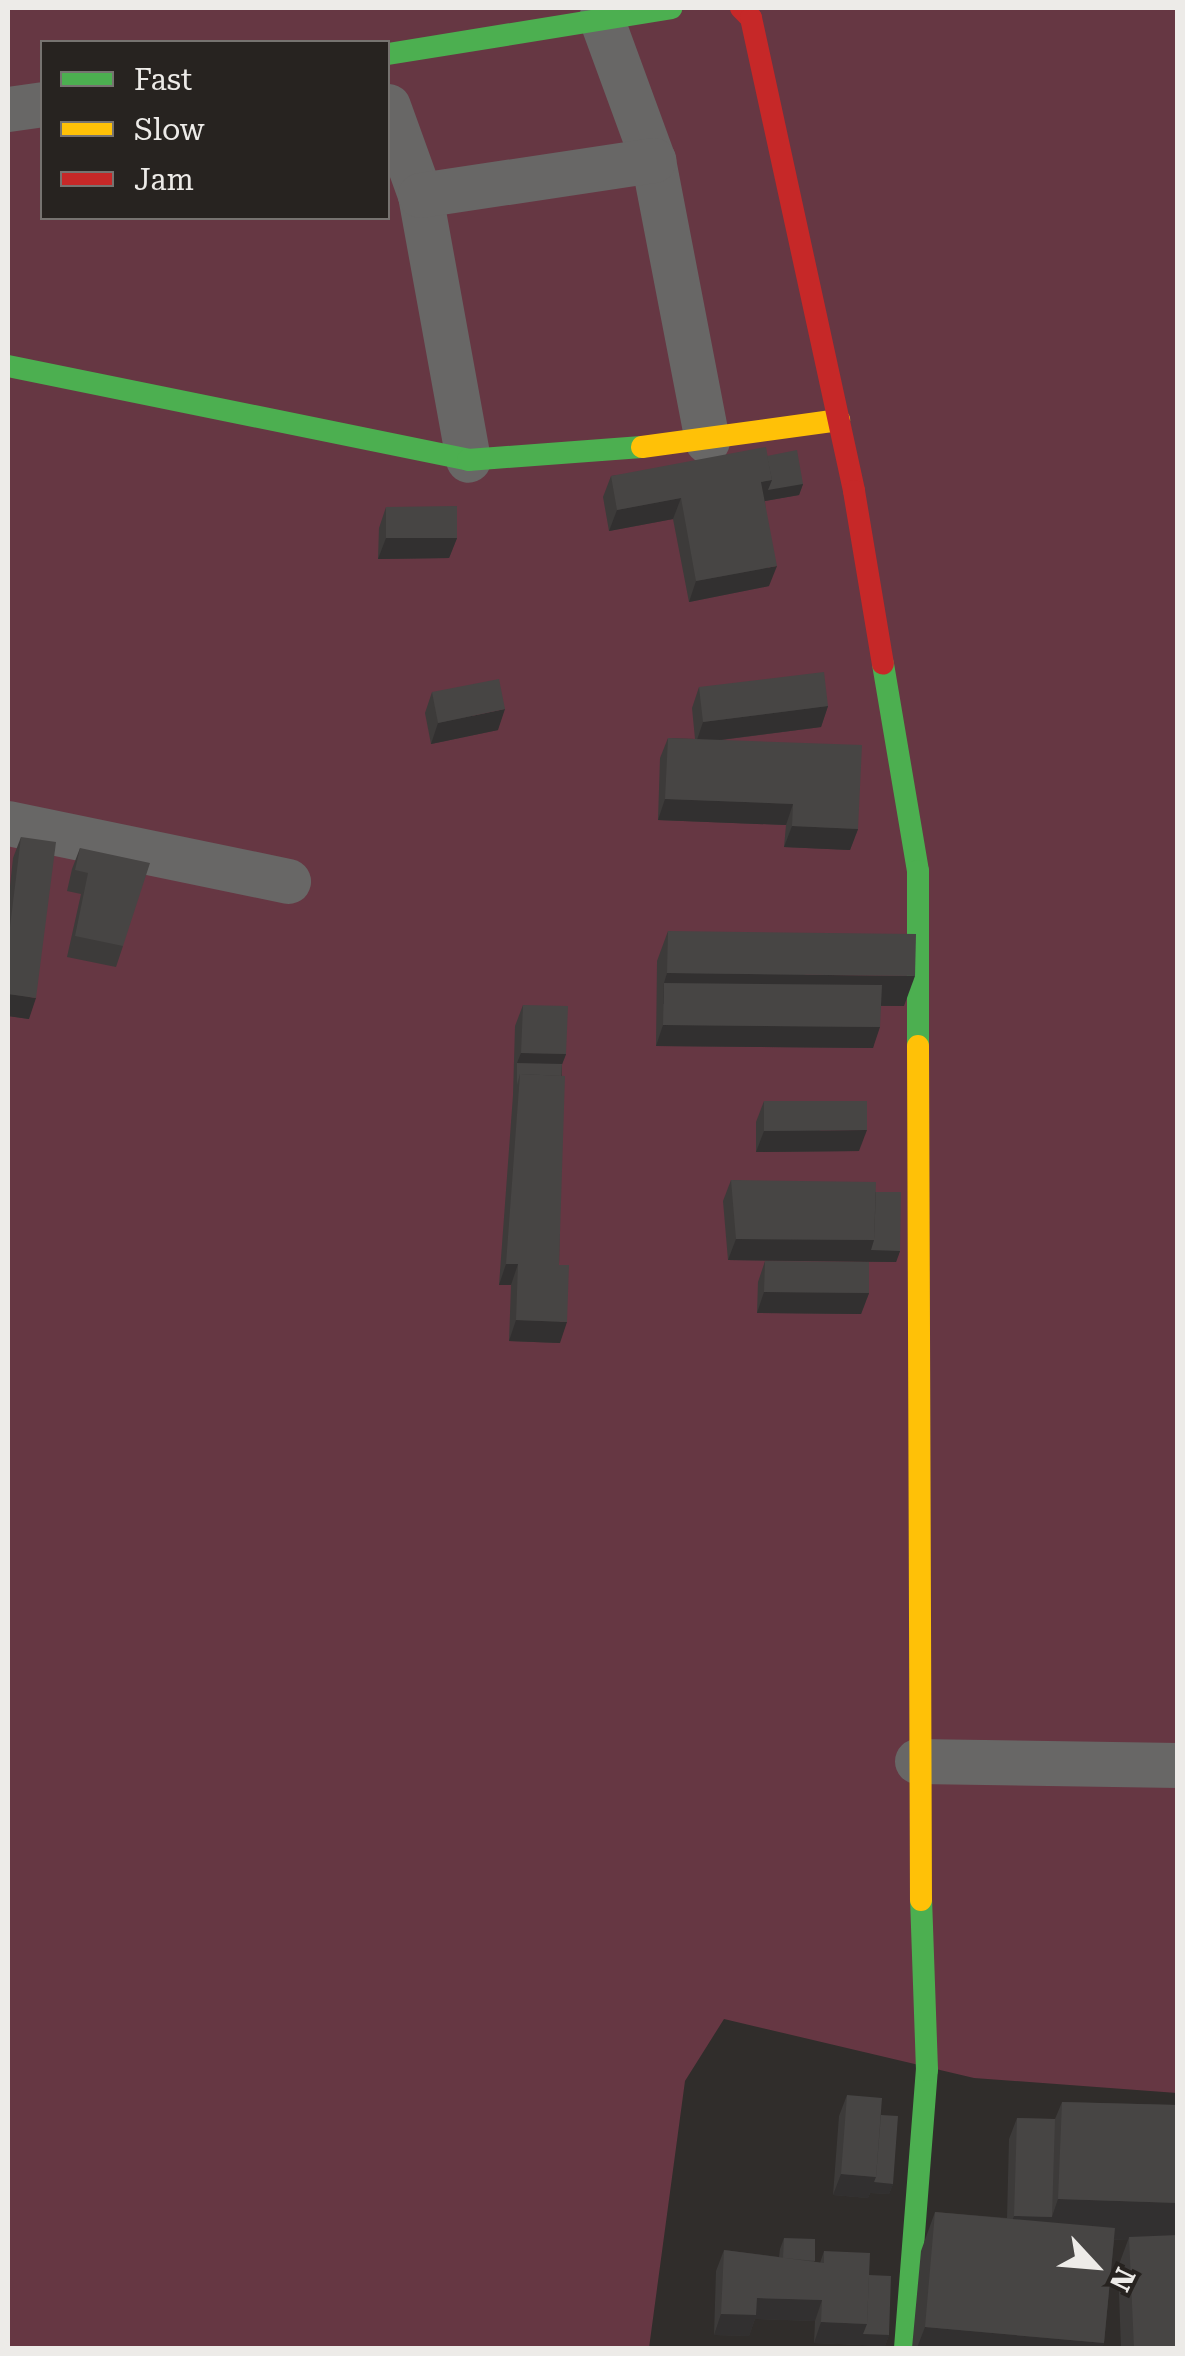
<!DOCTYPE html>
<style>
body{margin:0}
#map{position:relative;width:1185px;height:2356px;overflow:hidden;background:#302d2b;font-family:"Roboto Serif",serif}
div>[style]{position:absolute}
.green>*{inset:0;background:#663743}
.street>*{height:45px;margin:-22.5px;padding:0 22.5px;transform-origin:22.5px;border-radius:22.5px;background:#686766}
.fast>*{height:22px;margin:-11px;padding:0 11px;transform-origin:11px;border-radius:11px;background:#4caf50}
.slow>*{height:22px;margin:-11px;padding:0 11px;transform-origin:11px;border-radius:11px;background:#ffc107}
.jam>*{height:22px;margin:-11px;padding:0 11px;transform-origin:11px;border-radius:11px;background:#c62828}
.wall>*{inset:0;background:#3d3b3a}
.shaded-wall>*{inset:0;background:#323030}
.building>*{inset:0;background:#474544}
span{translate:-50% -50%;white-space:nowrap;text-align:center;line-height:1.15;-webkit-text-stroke:9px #272320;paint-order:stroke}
.frame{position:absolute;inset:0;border:10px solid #edebe8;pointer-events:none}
.legend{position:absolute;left:40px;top:40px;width:350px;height:180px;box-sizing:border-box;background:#272320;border:2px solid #767370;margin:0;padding:12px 18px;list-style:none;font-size:30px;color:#edebe8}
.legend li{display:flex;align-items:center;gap:20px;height:50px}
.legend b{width:50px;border:2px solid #767370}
.north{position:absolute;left:1045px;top:2216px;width:100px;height:100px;-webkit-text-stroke:8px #272320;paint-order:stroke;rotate:116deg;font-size:28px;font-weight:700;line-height:40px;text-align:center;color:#edebe8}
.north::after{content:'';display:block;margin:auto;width:35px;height:45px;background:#edebe8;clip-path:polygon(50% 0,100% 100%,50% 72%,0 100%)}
</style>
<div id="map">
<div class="green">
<div style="clip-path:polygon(evenodd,8px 8px,1177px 8px,1177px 2093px,974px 2078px,724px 2019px,685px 2081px,649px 2348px,8px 2348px,8px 8px,42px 42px,388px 42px,388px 218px,42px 218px,42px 42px)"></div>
</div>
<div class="street">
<div style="left:601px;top:18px;width:151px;rotate:69.9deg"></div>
<div style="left:653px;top:160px;width:286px;rotate:79.1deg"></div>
<div style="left:388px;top:106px;width:95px;rotate:70.2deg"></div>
<div style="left:420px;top:195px;width:269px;rotate:79.7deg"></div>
<div style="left:8px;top:109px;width:34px;rotate:-8deg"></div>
<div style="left:420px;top:195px;width:236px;rotate:-8.5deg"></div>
<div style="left:8px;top:823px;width:286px;rotate:11.7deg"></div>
<div style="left:917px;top:1761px;width:261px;rotate:0.9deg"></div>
</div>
<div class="fast">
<div style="left:388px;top:54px;width:287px;rotate:-9.2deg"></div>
<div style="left:8px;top:366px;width:470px;rotate:11.5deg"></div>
<div style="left:468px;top:460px;width:174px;rotate:-4.3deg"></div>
<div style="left:883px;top:664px;width:210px;rotate:80.4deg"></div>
<div style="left:918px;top:871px;width:175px;rotate:90deg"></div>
<div style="left:905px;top:2348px;width:279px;rotate:-85.5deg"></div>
<div style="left:927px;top:2070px;width:170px;rotate:-92deg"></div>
</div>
<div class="slow">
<div style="left:642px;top:447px;width:199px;rotate:-7.8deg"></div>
<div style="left:918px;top:1046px;width:854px;rotate:89.8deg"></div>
</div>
<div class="jam">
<div style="left:741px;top:8px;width:14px;rotate:45deg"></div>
<div style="left:751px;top:18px;width:484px;rotate:77.7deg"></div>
<div style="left:854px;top:491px;width:175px;rotate:80.5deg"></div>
</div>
<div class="wall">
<div style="clip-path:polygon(767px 456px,803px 484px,799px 495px,765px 501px,769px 586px,689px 602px,673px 519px,609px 531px,603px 497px,611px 476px)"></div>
<div style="clip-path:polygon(386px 507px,457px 538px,449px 558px,378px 559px,379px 528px)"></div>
<div style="clip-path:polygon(699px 687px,828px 706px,821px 727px,721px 740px,858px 829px,850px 850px,784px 847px,786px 825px,658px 820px,660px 758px,668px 738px,695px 739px,692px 708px)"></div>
<div style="clip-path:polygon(432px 692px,498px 730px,431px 744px,425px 713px)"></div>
<div style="clip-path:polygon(21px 837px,29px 1019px,8px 1016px,8px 905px,13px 858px)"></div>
<div style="clip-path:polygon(80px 848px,123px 946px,116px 967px,67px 957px,81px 894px,67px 891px,72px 869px)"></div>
<div style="clip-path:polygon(668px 931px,904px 1006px,881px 1006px,873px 1048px,656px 1046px,657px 961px)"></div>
<div style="clip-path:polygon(523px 1005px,566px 1054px,562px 1064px,559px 1265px,560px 1343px,509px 1341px,511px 1285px,499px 1285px,513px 1095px,515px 1026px)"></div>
<div style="clip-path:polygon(764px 1101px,859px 1151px,756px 1152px,756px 1122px)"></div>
<div style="clip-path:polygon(731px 1180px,876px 1192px,900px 1251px,896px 1262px,728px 1260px,723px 1201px)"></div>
<div style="clip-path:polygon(765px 1261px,869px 1293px,861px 1314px,757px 1313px,758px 1282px)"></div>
<div style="clip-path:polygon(847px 2095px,881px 2115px,893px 2184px,889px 2194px,870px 2193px,868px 2198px,833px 2195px,839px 2116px)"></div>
<div style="clip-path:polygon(1062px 2102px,1178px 2105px,1178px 2348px,1121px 2348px,1118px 2267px,1128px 2240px,1114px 2240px,1104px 2343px,1102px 2348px,912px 2348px,921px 2251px,935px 2212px,1007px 2218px,1009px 2139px,1017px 2118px,1055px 2119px)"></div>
<div style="clip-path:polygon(784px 2238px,815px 2262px,820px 2263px,824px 2251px,869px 2275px,889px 2335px,885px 2346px,814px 2343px,815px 2321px,755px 2319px,749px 2336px,714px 2335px,716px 2271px,724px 2250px,779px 2257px,780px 2249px)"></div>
</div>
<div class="shaded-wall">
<div style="clip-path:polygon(772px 480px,803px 484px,799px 495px,754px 503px,761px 482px)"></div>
<div style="clip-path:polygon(681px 498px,673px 519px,609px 531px,617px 510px)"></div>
<div style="clip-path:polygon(386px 538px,457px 538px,449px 558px,378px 559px)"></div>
<div style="clip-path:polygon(777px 566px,769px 586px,689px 602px,696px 581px)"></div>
<div style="clip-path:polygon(828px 706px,821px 727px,696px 743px,703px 722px)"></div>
<div style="clip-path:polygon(505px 709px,498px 730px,431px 744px,438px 723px)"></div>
<div style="clip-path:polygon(665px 799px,793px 804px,786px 825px,658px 820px)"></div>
<div style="clip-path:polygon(792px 826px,858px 829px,850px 850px,784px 847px)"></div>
<div style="clip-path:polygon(667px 973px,915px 976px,904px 1006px,663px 1004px,664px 983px)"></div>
<div style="clip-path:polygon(8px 994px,36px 998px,29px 1019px,8px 1016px)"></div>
<div style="clip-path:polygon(663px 1025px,880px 1027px,873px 1048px,656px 1046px)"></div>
<div style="clip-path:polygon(521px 1053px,566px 1054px,558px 1075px,517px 1063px)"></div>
<div style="clip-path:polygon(867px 1130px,859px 1151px,756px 1152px,764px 1131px)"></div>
<div style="clip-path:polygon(736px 1239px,874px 1240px,900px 1251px,896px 1262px,728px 1260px)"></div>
<div style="clip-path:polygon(506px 1264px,518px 1264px,511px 1285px,499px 1285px)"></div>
<div style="clip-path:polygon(764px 1292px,869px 1293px,861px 1314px,757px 1313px)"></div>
<div style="clip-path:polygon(516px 1320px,567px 1322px,560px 1343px,509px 1341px)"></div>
<div style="clip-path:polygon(841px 2174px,876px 2177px,893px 2184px,889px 2194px,870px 2193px,868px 2198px,833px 2195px)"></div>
<div style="clip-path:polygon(1058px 2199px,1178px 2203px,1178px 2241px,1129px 2237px,1128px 2240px,1006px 2237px,1014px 2216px,1052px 2217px)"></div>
<div style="clip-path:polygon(757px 2298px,822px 2300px,815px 2321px,755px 2319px,749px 2336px,714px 2335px,721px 2314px)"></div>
<div style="clip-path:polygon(821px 2322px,867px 2324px,889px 2335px,885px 2346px,814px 2343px)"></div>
<div style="clip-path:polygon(925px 2327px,1104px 2343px,1102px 2348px,917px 2348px)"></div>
</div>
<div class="building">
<div style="clip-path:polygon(766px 447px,772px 480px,761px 482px,777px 566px,696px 581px,681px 498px,617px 510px,611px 476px)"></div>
<div style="clip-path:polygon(797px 450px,803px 484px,768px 490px,772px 480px,767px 456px)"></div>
<div style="clip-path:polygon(457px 506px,457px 538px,386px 538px,386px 507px)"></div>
<div style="clip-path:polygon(824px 672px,828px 706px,703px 722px,699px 687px)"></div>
<div style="clip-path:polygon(499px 679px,505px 709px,438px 723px,432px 692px)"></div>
<div style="clip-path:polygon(668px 738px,862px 745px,858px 829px,792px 826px,793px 804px,665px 799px)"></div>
<div style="clip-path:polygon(21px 837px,56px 842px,36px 998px,8px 994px,8px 943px)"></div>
<div style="clip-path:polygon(80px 848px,150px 863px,123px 946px,75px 936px,88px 873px,75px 870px)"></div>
<div style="clip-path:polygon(668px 931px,916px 934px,915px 976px,667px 973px)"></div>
<div style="clip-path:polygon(664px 983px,882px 985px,880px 1027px,663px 1025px)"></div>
<div style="clip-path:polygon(523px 1005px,568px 1006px,566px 1054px,521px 1053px)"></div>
<div style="clip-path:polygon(517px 1063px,562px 1064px,561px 1076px,520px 1074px,517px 1085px)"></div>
<div style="clip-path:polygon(520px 1074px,565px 1076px,559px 1265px,569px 1265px,567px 1322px,516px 1320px,518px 1264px,506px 1264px)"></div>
<div style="clip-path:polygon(764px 1101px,867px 1101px,867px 1130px,764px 1131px)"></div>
<div style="clip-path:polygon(731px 1180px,876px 1182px,874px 1240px,736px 1239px)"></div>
<div style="clip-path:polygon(876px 1192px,901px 1192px,900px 1251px,871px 1250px,874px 1240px)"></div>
<div style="clip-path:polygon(765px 1261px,869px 1262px,869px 1293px,764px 1292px)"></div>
<div style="clip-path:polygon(847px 2095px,882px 2098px,876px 2177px,841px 2174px)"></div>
<div style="clip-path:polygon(1062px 2102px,1178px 2105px,1178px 2203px,1058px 2199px)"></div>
<div style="clip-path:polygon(881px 2115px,898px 2116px,893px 2184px,874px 2182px,876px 2177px)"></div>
<div style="clip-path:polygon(1017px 2118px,1055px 2119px,1052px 2217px,1014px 2216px)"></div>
<div style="clip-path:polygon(935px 2212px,1115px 2228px,1104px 2343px,925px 2327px)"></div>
<div style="clip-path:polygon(1178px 2235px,1178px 2348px,1134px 2348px,1129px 2237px)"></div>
<div style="clip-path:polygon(784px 2238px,815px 2239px,815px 2261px,783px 2258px)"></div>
<div style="clip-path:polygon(724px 2250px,824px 2263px,824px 2251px,870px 2253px,867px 2324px,821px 2322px,822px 2300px,757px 2298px,756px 2315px,721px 2314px)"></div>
<div style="clip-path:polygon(869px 2275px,891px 2276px,889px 2335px,863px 2334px,867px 2324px)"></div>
</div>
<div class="frame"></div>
<ul class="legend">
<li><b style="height:12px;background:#4caf50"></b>Fast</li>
<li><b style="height:12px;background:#ffc107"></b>Slow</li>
<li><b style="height:12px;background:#c62828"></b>Jam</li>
</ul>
<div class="north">N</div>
</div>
